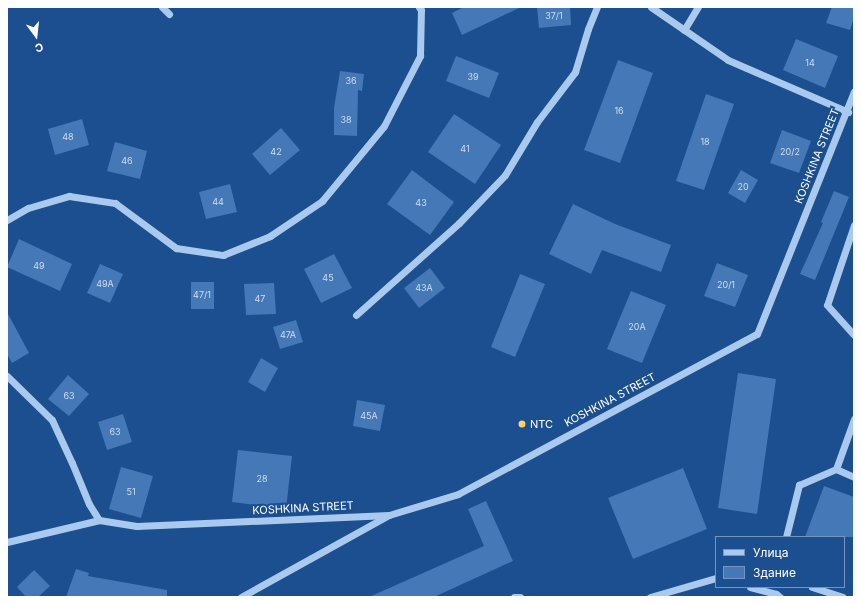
<!DOCTYPE html>
<meta charset="utf-8">
<style>
body{margin:0}
#map{position:relative;width:861px;height:604px;overflow:hidden;background:#1b4f8f;font-family:Inter,sans-serif}
div>[style]{position:absolute}
.building>*{inset:0;background:#4478b7}
.minor>*{height:7px;margin:-3.5px;padding:0 3.5px;transform-origin:3.5px;border-radius:3.5px;background:#a9c9ee}
.dots>*{width:11px;height:11px;translate:-50% -50%;box-sizing:border-box;border:2px solid #1b4f8f;border-radius:50%}
span{translate:-50% -50%;white-space:nowrap;text-align:center;line-height:1.15;-webkit-text-stroke:4px #1b4f8f;paint-order:stroke}
.number-label{font-size:9px;color:#d0dded}
.number-label span{-webkit-text-stroke-width:0}
.street-label{font-size:11px;color:#fff}
.poi-label{font-size:11px;color:#fff}
.left{translate:0 -50%;text-align:left}
.frame{position:absolute;inset:0;border:8px solid #fff;pointer-events:none}
.legend{position:absolute;left:715px;top:536px;width:130px;height:52px;box-sizing:border-box;background:#1b4f8f;border:1px solid #7695bc;margin:0;padding:5px 7px;list-style:none;font-size:12px;color:#fff}
.legend li{display:flex;align-items:center;gap:8px;height:20px}
.legend b{width:20px;border:1px solid #7695bc}
.north{position:absolute;left:16px;top:16px;width:40px;height:40px;-webkit-text-stroke:3px #1b4f8f;paint-order:stroke;rotate:165deg;font-size:11px;font-weight:700;line-height:16px;text-align:center;color:#fff}
.north::after{content:'';display:block;margin:auto;width:14px;height:18px;background:#fff;clip-path:polygon(50% 0,100% 100%,50% 72%,0 100%)}
</style>
<div id="map">
<div class="building">
<div style="clip-path:polygon(464px 7px,521px 7px,462px 35px,452px 13px)"></div>
<div style="clip-path:polygon(537px 7px,570px 7px,571px 25px,539px 28px)"></div>
<div style="clip-path:polygon(832px 7px,854px 7px,854px 18px,850px 30px,826px 23px)"></div>
<div style="clip-path:polygon(796px 39px,838px 56px,825px 88px,783px 70px)"></div>
<div style="clip-path:polygon(456px 56px,499px 73px,489px 98px,446px 81px)"></div>
<div style="clip-path:polygon(618px 60px,653px 73px,620px 163px,584px 150px)"></div>
<div style="clip-path:polygon(340px 71px,364px 74px,362px 91px,358px 90px,357px 136px,334px 135px,334px 108px)"></div>
<div style="clip-path:polygon(706px 94px,734px 104px,704px 190px,676px 181px)"></div>
<div style="clip-path:polygon(454px 114px,501px 145px,475px 184px,428px 152px)"></div>
<div style="clip-path:polygon(82px 119px,89px 145px,55px 155px,48px 129px)"></div>
<div style="clip-path:polygon(281px 128px,300px 150px,270px 175px,252px 154px)"></div>
<div style="clip-path:polygon(782px 130px,811px 141px,799px 173px,770px 163px)"></div>
<div style="clip-path:polygon(115px 142px,147px 151px,140px 179px,107px 171px)"></div>
<div style="clip-path:polygon(412px 170px,454px 202px,430px 235px,387px 204px)"></div>
<div style="clip-path:polygon(741px 170px,758px 180px,745px 203px,728px 193px)"></div>
<div style="clip-path:polygon(230px 184px,237px 212px,206px 219px,199px 192px)"></div>
<div style="clip-path:polygon(834px 191px,849px 197px,815px 280px,800px 274px,823px 223px,821px 222px)"></div>
<div style="clip-path:polygon(573px 204px,615px 224px,671px 245px,661px 272px,602px 250px,591px 274px,549px 254px)"></div>
<div style="clip-path:polygon(19px 239px,72px 264px,60px 291px,7px 267px)"></div>
<div style="clip-path:polygon(334px 254px,352px 288px,321px 303px,304px 269px)"></div>
<div style="clip-path:polygon(717px 263px,748px 275px,735px 307px,704px 296px)"></div>
<div style="clip-path:polygon(100px 264px,123px 274px,110px 303px,87px 293px)"></div>
<div style="clip-path:polygon(430px 268px,445px 288px,419px 308px,404px 288px)"></div>
<div style="clip-path:polygon(520px 274px,545px 284px,515px 357px,491px 347px)"></div>
<div style="clip-path:polygon(191px 282px,214px 282px,214px 309px,191px 309px)"></div>
<div style="clip-path:polygon(274px 283px,276px 314px,246px 315px,244px 284px)"></div>
<div style="clip-path:polygon(631px 291px,666px 305px,642px 363px,607px 349px)"></div>
<div style="clip-path:polygon(7px 312px,29px 353px,12px 363px,7px 354px)"></div>
<div style="clip-path:polygon(296px 320px,303px 342px,280px 349px,273px 327px)"></div>
<div style="clip-path:polygon(261px 358px,278px 368px,265px 392px,248px 382px)"></div>
<div style="clip-path:polygon(738px 373px,776px 379px,757px 514px,718px 508px)"></div>
<div style="clip-path:polygon(68px 375px,89px 394px,69px 416px,48px 399px)"></div>
<div style="clip-path:polygon(357px 400px,385px 405px,380px 431px,353px 426px)"></div>
<div style="clip-path:polygon(123px 414px,132px 442px,107px 450px,98px 422px)"></div>
<div style="clip-path:polygon(238px 450px,292px 456px,286px 509px,232px 502px)"></div>
<div style="clip-path:polygon(121px 467px,153px 476px,141px 518px,109px 509px)"></div>
<div style="clip-path:polygon(683px 468px,707px 529px,633px 559px,608px 498px)"></div>
<div style="clip-path:polygon(824px 486px,854px 497px,854px 537px,805px 537px)"></div>
<div style="clip-path:polygon(486px 501px,513px 561px,434px 597px,369px 597px,484px 546px,468px 509px)"></div>
<div style="clip-path:polygon(76px 569px,89px 573px,88px 576px,167px 590px,167px 597px,66px 597px)"></div>
<div style="clip-path:polygon(34px 570px,50px 586px,38px 597px,26px 597px,17px 587px)"></div>
</div>
<div class="minor">
<div style="left:162px;top:7px;width:10px;rotate:45deg"></div>
<div style="left:651px;top:7px;width:93px;rotate:34.5deg"></div>
<div style="left:728px;top:60px;width:131px;rotate:23.4deg"></div>
<div style="left:684px;top:30px;width:27px;rotate:-59deg"></div>
<div style="left:7px;top:220px;width:24px;rotate:-30deg"></div>
<div style="left:28px;top:208px;width:43px;rotate:-16.3deg"></div>
<div style="left:69px;top:196px;width:47px;rotate:8.7deg"></div>
<div style="left:115px;top:203px;width:76px;rotate:36.4deg"></div>
<div style="left:176px;top:248px;width:48px;rotate:8.5deg"></div>
<div style="left:223px;top:255px;width:51px;rotate:-22deg"></div>
<div style="left:270px;top:236px;width:63px;rotate:-33.9deg"></div>
<div style="left:322px;top:201px;width:97px;rotate:-50.4deg"></div>
<div style="left:384px;top:126px;width:79px;rotate:-62.8deg"></div>
<div style="left:420px;top:56px;width:46px;rotate:-88.8deg"></div>
<div style="left:421px;top:10px;width:4px;rotate:-124deg"></div>
<div style="left:854px;top:225px;width:84px;rotate:108.6deg"></div>
<div style="left:827px;top:305px;width:40px;rotate:48deg"></div>
<div style="left:356px;top:315px;width:138px;rotate:-41.8deg"></div>
<div style="left:459px;top:223px;width:66px;rotate:-46.2deg"></div>
<div style="left:505px;top:175px;width:62px;rotate:-58.9deg"></div>
<div style="left:537px;top:122px;width:63px;rotate:-52.8deg"></div>
<div style="left:575px;top:72px;width:45px;rotate:-73.2deg"></div>
<div style="left:588px;top:29px;width:24px;rotate:-68deg"></div>
<div style="left:7px;top:376px;width:63px;rotate:44.4deg"></div>
<div style="left:52px;top:420px;width:47px;rotate:65.1deg"></div>
<div style="left:72px;top:463px;width:44px;rotate:67.5deg"></div>
<div style="left:89px;top:504px;width:19px;rotate:58deg"></div>
<div style="left:836px;top:469px;width:53px;rotate:-70.2deg"></div>
<div style="left:786px;top:537px;width:54px;rotate:-76deg"></div>
<div style="left:799px;top:485px;width:40px;rotate:-23.4deg"></div>
<div style="left:836px;top:469px;width:20px;rotate:24deg"></div>
<div style="left:7px;top:542px;width:95px;rotate:-13.4deg"></div>
<div style="left:99px;top:520px;width:38px;rotate:9deg"></div>
<div style="left:137px;top:526px;width:252px;rotate:-2.5deg"></div>
<div style="left:389px;top:515px;width:72px;rotate:-16.9deg"></div>
<div style="left:458px;top:494px;width:339px;rotate:-28.2deg"></div>
<div style="left:757px;top:334px;width:261px;rotate:-68.2deg"></div>
<div style="left:750px;top:587px;width:27px;rotate:15deg"></div>
<div style="left:776px;top:594px;width:5px;rotate:37deg"></div>
<div style="left:812px;top:587px;width:32px;rotate:18deg"></div>
<div style="left:241px;top:597px;width:167px;rotate:-29deg"></div>
<div style="left:514px;top:597px;width:6px"></div>
<div style="left:650px;top:597px;width:69px;rotate:-16.1deg"></div>
</div>
<div class="dots">
<div style="left:522px;top:424px;background:#ffd166"></div>
</div>
<div class="number-label">
<span style="left:554px;top:16px">37/1</span>
<span style="left:810px;top:63px">14</span>
<span style="left:473px;top:77px">39</span>
<span style="left:351px;top:81px">36</span>
<span style="left:619px;top:111px">16</span>
<span style="left:346px;top:120px">38</span>
<span style="left:68px;top:137px">48</span>
<span style="left:705px;top:142px">18</span>
<span style="left:465px;top:149px">41</span>
<span style="left:276px;top:152px">42</span>
<span style="left:790px;top:152px">20/2</span>
<span style="left:127px;top:161px">46</span>
<span style="left:743px;top:187px">20</span>
<span style="left:218px;top:202px">44</span>
<span style="left:421px;top:203px">43</span>
<span style="left:39px;top:266px">49</span>
<span style="left:328px;top:278px">45</span>
<span style="left:105px;top:284px">49А</span>
<span style="left:726px;top:285px">20/1</span>
<span style="left:424px;top:288px">43А</span>
<span style="left:202px;top:295px">47/1</span>
<span style="left:260px;top:299px">47</span>
<span style="left:637px;top:327px">20А</span>
<span style="left:288px;top:335px">47А</span>
<span style="left:69px;top:396px">63</span>
<span style="left:369px;top:416px">45А</span>
<span style="left:115px;top:432px">63</span>
<span style="left:262px;top:479px">28</span>
<span style="left:131px;top:492px">51</span>
</div>
<div class="street-label">
<span style="left:817px;top:156px;rotate:-68deg">KOSHKINA STREET</span>
<span style="left:610px;top:400px;rotate:-28deg">KOSHKINA STREET</span>
<span style="left:303px;top:508px;rotate:-3deg">KOSHKINA STREET</span>
</div>
<div class="poi-label">
<span class="left" style="left:530px;top:424px">NTC</span>
</div>
<div class="frame"></div>
<ul class="legend">
<li><b style="height:5px;background:#a9c9ee"></b>Улица</li>
<li><b style="height:11px;background:#4478b7"></b>Здание</li>
</ul>
<div class="north">С</div>
</div>
